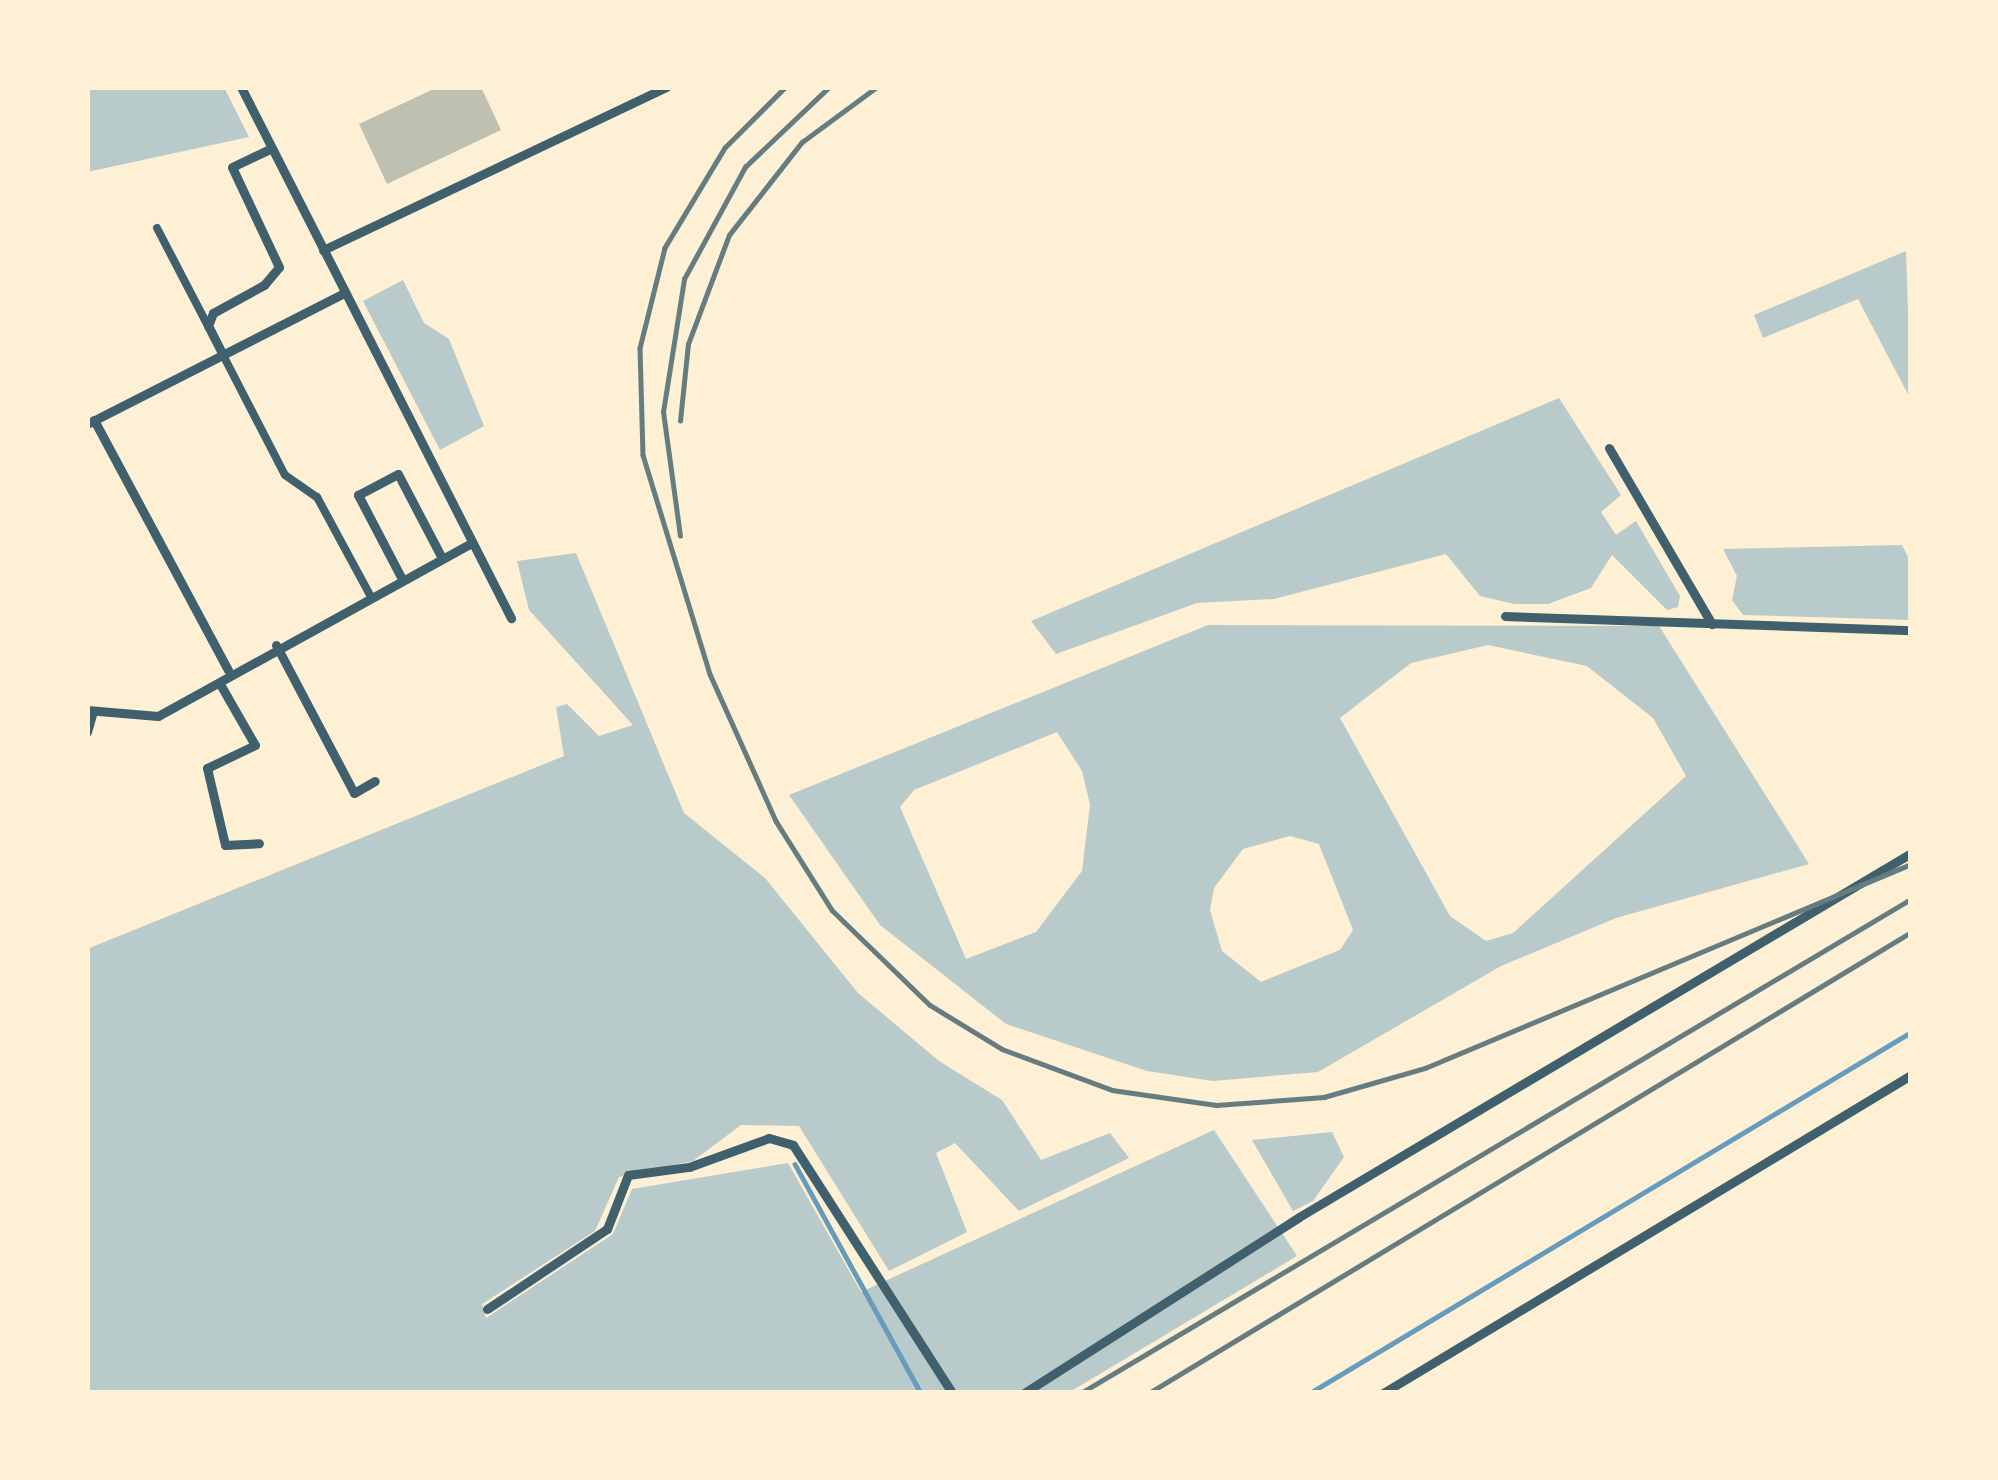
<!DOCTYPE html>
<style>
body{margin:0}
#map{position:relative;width:1998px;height:1480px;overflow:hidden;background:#fdf0d5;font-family:"DM Sans",sans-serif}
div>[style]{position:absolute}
.green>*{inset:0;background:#b9caca}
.stream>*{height:4.5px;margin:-2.25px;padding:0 2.25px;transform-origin:2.25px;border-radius:2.25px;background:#669bbc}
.building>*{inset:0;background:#bec0b2}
.pedestrian>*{height:8px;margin:-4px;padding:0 4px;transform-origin:4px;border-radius:4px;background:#3f606c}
.minor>*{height:9px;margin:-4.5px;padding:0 4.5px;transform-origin:4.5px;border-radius:4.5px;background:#3f606c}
.rail>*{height:4.5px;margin:-2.25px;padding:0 2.25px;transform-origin:2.25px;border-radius:2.25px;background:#657d81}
span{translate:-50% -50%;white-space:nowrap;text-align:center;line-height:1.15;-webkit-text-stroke:10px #fdf0d5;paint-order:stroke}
.frame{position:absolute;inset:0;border:90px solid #fdf0d5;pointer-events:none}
</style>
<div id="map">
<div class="green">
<div style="clip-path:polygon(87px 87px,224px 87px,249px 137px,87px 172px)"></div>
<div style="clip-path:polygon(1906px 251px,1911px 400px,1858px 299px,1763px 338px,1754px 315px)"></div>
<div style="clip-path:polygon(403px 280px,424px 323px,449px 339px,484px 426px,440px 450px,363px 301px)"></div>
<div style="clip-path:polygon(1559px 398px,1621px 495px,1601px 512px,1616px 535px,1636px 521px,1680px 596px,1678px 607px,1667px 610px,1612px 555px,1591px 588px,1548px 604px,1514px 604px,1480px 596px,1446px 554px,1274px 599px,1197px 603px,1056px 654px,1031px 621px)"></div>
<div style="clip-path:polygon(1902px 545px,1911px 563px,1911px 620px,1743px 615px,1732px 600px,1737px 576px,1723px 549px)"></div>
<div style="clip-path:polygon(576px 553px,684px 813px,765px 878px,858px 993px,939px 1061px,1002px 1100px,1041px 1160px,1110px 1133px,1129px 1158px,1019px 1211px,955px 1143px,936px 1153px,967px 1232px,889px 1271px,799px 1126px,741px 1125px,693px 1161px,619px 1177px,595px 1231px,482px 1304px,486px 1318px,613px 1234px,632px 1189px,788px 1163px,861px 1292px,1214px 1130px,1297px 1256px,1068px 1393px,87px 1393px,87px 949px,564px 756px,556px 707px,567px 704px,599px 736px,633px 725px,529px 610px,517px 561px)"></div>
<div style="clip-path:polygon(evenodd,1208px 625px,1659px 626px,1809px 864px,1616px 918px,1501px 966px,1318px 1072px,1213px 1081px,1147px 1071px,1006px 1024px,880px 925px,789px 795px,1208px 625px,1488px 645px,1587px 666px,1653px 718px,1686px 776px,1513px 933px,1486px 941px,1450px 916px,1340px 718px,1411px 663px,1488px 645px,1208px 625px,1057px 732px,1082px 771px,1090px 805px,1082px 871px,1036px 932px,966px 959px,900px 807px,914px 790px,1057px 732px,1208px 625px,1290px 836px,1319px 844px,1353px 930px,1340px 950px,1261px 982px,1222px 951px,1210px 910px,1214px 888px,1243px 849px,1290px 836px)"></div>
<div style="clip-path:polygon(1332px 1132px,1344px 1157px,1313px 1201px,1293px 1211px,1252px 1140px)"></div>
</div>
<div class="stream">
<div style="left:795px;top:1164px;width:261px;rotate:61.2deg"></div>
<div style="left:1310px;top:1393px;width:701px;rotate:-30.99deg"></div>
</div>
<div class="building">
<div style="clip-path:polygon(438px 87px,481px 87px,501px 130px,387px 184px,359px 124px)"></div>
</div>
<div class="pedestrian">
<div style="left:157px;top:228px;width:110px;rotate:62.5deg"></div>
<div style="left:223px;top:355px;width:135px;rotate:62.7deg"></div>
<div style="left:285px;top:475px;width:39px;rotate:35deg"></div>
<div style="left:317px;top:497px;width:111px;rotate:61.6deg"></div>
</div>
<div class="minor">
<div style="left:241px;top:87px;width:596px;rotate:63.05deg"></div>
<div style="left:323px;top:250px;width:380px;rotate:-25.4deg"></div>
<div style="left:223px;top:355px;width:33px;rotate:-117deg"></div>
<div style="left:208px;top:326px;width:14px;rotate:-69deg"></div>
<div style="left:213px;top:313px;width:58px;rotate:-28.8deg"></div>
<div style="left:264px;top:285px;width:23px;rotate:-50deg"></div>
<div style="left:279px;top:267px;width:110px;rotate:-115.2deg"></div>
<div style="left:232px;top:167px;width:44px;rotate:-25.4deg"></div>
<div style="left:94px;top:420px;width:284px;rotate:61.8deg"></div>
<div style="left:87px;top:424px;width:288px;rotate:-27deg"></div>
<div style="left:1609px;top:448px;width:204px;rotate:59.7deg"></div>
<div style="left:402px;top:579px;width:95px;rotate:-117.6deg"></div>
<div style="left:358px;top:495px;width:45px;rotate:-27.7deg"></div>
<div style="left:398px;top:474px;width:95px;rotate:62.4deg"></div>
<div style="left:1505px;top:616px;width:406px;rotate:2deg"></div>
<div style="left:276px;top:645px;width:167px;rotate:62.2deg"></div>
<div style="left:354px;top:793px;width:24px;rotate:-30deg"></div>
<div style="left:220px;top:684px;width:70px;rotate:60.2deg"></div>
<div style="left:255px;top:745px;width:53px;rotate:154.4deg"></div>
<div style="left:207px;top:768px;width:79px;rotate:76.8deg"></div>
<div style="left:225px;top:845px;width:34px;rotate:-3deg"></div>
<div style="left:87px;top:710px;width:71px;rotate:4.8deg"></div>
<div style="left:158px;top:716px;width:358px;rotate:-28.9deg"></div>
<div style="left:87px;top:732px;width:22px;rotate:-74deg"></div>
<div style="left:487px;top:1309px;width:144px;rotate:-33.7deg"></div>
<div style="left:607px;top:1229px;width:58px;rotate:-68.7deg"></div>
<div style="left:628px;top:1175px;width:62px;rotate:-7.5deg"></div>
<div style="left:689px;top:1167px;width:85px;rotate:-19.9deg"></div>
<div style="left:769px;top:1138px;width:25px;rotate:16deg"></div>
<div style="left:793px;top:1145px;width:295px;rotate:57.3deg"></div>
<div style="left:1024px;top:1393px;width:326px;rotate:-32.6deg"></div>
<div style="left:1299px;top:1217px;width:712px;rotate:-30.74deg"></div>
<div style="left:1383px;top:1393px;width:616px;rotate:-31.06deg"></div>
</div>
<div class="rail">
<div style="left:786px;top:87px;width:86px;rotate:135deg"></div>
<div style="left:725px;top:148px;width:117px;rotate:121deg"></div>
<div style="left:665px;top:248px;width:103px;rotate:104deg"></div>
<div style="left:640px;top:348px;width:107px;rotate:88.4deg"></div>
<div style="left:643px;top:455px;width:229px;rotate:73deg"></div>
<div style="left:710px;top:674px;width:161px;rotate:65.8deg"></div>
<div style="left:776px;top:821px;width:105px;rotate:57.8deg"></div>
<div style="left:832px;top:910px;width:136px;rotate:44.1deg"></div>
<div style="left:930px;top:1005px;width:84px;rotate:31.4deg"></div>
<div style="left:1002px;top:1049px;width:117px;rotate:20.4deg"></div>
<div style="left:1112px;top:1090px;width:105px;rotate:8.2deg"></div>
<div style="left:1216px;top:1105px;width:108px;rotate:-4.2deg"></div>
<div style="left:1324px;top:1097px;width:105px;rotate:-16deg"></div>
<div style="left:1425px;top:1068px;width:527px;rotate:-22.77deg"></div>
<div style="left:680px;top:421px;width:77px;rotate:-84.1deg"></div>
<div style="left:688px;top:344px;width:116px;rotate:-69.4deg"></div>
<div style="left:729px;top:235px;width:118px;rotate:-51.9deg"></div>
<div style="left:802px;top:142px;width:93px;rotate:-36.3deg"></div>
<div style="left:680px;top:536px;width:125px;rotate:-97.8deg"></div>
<div style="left:663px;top:412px;width:135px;rotate:-81deg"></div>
<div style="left:684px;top:279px;width:128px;rotate:-61.4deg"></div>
<div style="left:745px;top:167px;width:116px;rotate:-43.6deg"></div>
<div style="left:1081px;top:1393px;width:966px;rotate:-30.76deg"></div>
<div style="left:1149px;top:1393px;width:891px;rotate:-31.17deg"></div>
</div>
<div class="frame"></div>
</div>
